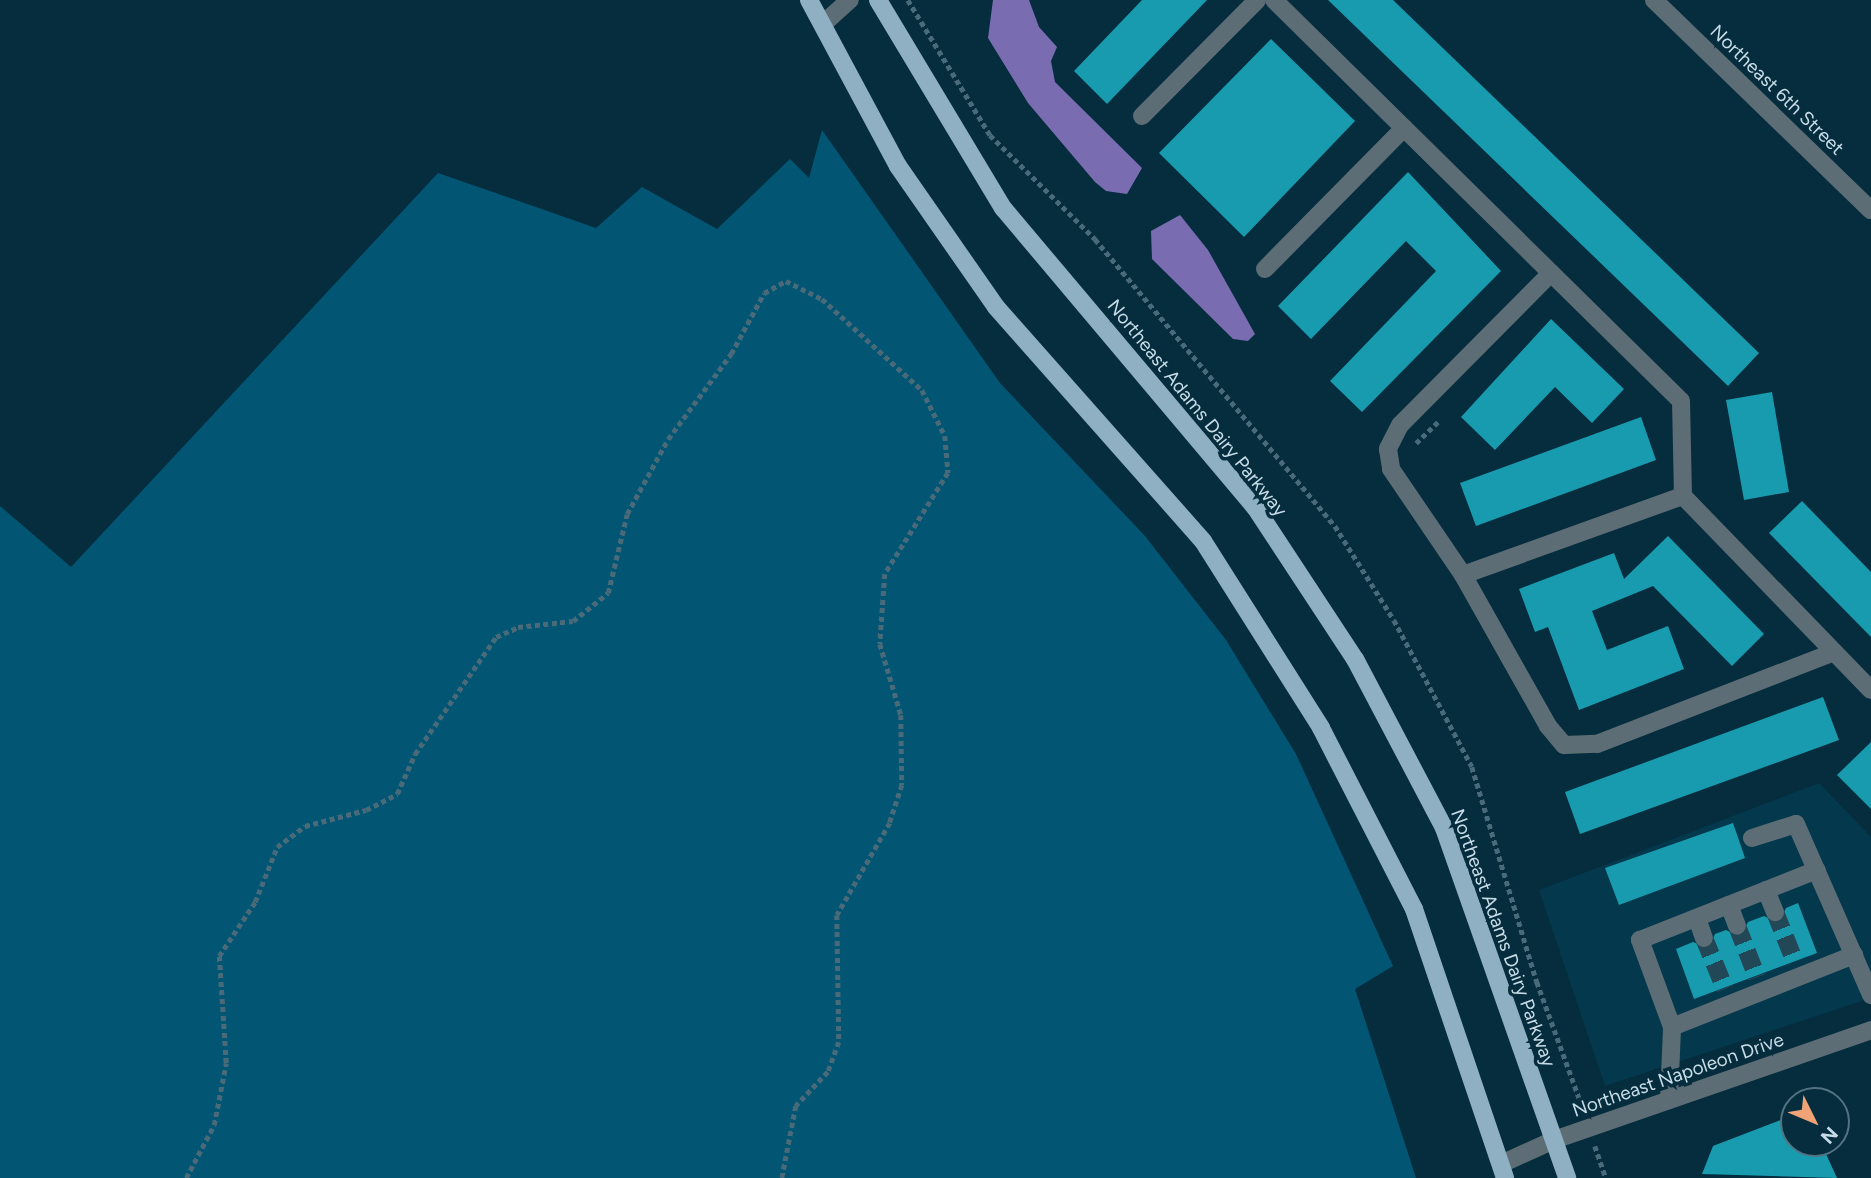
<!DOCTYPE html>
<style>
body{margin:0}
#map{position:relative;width:1871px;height:1178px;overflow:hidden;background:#052d3e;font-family:Figtree,sans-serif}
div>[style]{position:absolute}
.built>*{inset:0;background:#04384c}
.green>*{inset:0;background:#025573}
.water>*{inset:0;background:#796cb1}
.building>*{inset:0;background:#189bae}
.minor-tunnel>*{height:18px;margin-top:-9px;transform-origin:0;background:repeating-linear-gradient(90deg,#224757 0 18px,transparent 0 27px)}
.path>*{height:4.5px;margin-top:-2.25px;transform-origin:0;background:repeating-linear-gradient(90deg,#496a79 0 5px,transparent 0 8.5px)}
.minor>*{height:18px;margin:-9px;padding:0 9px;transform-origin:9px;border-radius:9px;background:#5d6d75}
.major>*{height:18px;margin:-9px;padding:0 9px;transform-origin:9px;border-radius:9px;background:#8fb0c2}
span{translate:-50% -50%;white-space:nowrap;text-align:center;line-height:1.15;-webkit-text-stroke:7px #052d3e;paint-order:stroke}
.street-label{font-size:19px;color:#c8dce7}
.north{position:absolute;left:1780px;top:1087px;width:70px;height:70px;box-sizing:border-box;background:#052d3e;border:2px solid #537382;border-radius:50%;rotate:133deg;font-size:19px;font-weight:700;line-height:28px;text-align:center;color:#c8dce7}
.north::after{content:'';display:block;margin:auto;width:24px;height:32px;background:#efa376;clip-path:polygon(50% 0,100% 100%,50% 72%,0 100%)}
</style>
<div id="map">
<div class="built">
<div style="clip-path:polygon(1819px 783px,1871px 837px,1871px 998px,1605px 1086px,1539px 890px)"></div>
</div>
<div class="green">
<div style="clip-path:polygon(822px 130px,1000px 383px,1145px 536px,1226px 640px,1296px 754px,1393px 966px,1355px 989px,1416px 1178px,0 1178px,0 506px,71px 567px,438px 173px,596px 228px,642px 187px,717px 229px,790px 159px,809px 178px)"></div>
</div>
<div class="water">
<div style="clip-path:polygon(993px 0,1029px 0,1039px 27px,1057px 47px,1051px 61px,1055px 82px,1142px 168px,1127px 194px,1106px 191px,1095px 182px,1028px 103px,988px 38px)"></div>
<div style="clip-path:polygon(1180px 215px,1208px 250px,1255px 334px,1248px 341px,1233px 339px,1152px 259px,1151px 231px)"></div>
</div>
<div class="building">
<div style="clip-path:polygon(1142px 0,1207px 0,1107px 104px,1074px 71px)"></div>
<div style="clip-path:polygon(1328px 0,1393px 0,1759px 353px,1728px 386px)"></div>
<div style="clip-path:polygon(1271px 39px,1355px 121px,1244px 237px,1159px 153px)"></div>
<div style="clip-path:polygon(1408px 172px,1501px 271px,1362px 412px,1330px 381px,1436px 271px,1406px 241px,1311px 339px,1278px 306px)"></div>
<div style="clip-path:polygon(1551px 319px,1624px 389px,1592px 423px,1555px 387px,1495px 450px,1461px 417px)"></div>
<div style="clip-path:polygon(1772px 392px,1789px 492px,1744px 500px,1726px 400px)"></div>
<div style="clip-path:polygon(1641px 417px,1656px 460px,1476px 526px,1460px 483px)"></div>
<div style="clip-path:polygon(1802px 501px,1871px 572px,1871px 637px,1769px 533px)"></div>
<div style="clip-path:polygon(1668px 536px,1764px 634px,1732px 666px,1653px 586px,1592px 611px,1607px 650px,1668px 626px,1684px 669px,1579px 710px,1548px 627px,1535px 632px,1519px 589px,1614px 553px,1624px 579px)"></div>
<div style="clip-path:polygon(1823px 697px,1839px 740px,1580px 834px,1565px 792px)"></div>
<div style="clip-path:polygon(1871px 742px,1871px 809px,1837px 775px)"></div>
<div style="clip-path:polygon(1733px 823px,1745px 858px,1619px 905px,1605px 868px)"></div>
<div style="clip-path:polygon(1798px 903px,1817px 953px,1694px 999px,1676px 949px,1693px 942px,1708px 948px,1715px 934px,1726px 930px,1740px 937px,1748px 922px,1764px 916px,1779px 923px,1786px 908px)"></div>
<div style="clip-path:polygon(1794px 1115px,1794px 1143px,1821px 1143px,1837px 1178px,1702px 1174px,1713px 1146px)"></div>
</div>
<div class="minor-tunnel">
<div style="left:1775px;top:912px;width:54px;rotate:68.2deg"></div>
<div style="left:1737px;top:926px;width:55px;rotate:68.6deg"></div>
<div style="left:1704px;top:938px;width:55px;rotate:67.6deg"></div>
</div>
<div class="path">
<div style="left:908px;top:0;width:158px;rotate:58.7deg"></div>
<div style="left:990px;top:135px;width:148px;rotate:44.7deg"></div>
<div style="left:1095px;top:239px;width:374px;rotate:50.1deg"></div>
<div style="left:1335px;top:526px;width:111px;rotate:57.9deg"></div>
<div style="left:1394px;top:620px;width:166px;rotate:62deg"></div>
<div style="left:1472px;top:767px;width:225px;rotate:73.2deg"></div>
<div style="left:1537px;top:982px;width:137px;rotate:70deg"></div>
<div style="left:1416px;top:443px;width:32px;rotate:-44deg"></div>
<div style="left:1595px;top:1146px;width:34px;rotate:71deg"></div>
<div style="left:186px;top:1178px;width:60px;rotate:-62.2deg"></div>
<div style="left:214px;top:1125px;width:63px;rotate:-79deg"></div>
<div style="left:226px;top:1063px;width:107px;rotate:-93.7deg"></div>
<div style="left:219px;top:956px;width:65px;rotate:-56.3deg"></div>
<div style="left:255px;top:902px;width:59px;rotate:-68.2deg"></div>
<div style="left:277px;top:847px;width:35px;rotate:-37deg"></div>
<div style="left:305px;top:826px;width:63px;rotate:-14.7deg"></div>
<div style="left:366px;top:810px;width:35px;rotate:-27deg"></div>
<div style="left:397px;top:794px;width:44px;rotate:-65.8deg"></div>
<div style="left:415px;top:754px;width:142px;rotate:-55.3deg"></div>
<div style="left:496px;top:637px;width:24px;rotate:-24deg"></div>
<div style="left:518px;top:627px;width:55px;rotate:-6.2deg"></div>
<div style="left:573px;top:621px;width:45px;rotate:-38.7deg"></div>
<div style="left:608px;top:593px;width:81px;rotate:-76.5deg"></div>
<div style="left:627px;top:514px;width:85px;rotate:-61.3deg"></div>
<div style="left:668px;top:439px;width:106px;rotate:-53.5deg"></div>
<div style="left:731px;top:354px;width:69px;rotate:-61.6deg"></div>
<div style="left:764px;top:293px;width:25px;rotate:-29deg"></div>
<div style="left:786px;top:281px;width:40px;rotate:26.6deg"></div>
<div style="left:822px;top:299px;width:135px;rotate:42.3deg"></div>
<div style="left:922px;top:390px;width:51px;rotate:63.4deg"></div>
<div style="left:945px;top:436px;width:37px;rotate:85deg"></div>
<div style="left:948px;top:473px;width:119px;rotate:122deg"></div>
<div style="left:885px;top:574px;width:70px;rotate:94.1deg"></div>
<div style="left:880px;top:644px;width:74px;rotate:73.5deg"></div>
<div style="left:901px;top:715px;width:70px;rotate:89.2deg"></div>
<div style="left:902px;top:785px;width:40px;rotate:108deg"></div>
<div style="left:890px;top:823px;width:106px;rotate:119.9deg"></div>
<div style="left:837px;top:915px;width:127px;rotate:89.1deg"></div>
<div style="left:839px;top:1042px;width:32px;rotate:110deg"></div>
<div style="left:828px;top:1072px;width:47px;rotate:133.3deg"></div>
<div style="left:796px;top:1106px;width:73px;rotate:101deg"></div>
</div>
<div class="minor">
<div style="left:1274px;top:0;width:571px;rotate:44.57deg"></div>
<div style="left:1681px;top:401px;width:95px;rotate:88.8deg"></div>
<div style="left:1683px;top:496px;width:270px;rotate:45.9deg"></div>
<div style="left:1654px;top:0;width:302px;rotate:44.1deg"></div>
<div style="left:823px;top:24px;width:36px;rotate:-42deg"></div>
<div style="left:1142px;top:116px;width:163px;rotate:-45.2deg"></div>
<div style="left:1265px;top:269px;width:198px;rotate:-45.4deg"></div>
<div style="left:1551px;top:273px;width:214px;rotate:134.8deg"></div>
<div style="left:1400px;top:425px;width:27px;rotate:117deg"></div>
<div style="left:1388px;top:449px;width:20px;rotate:81deg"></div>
<div style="left:1391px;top:469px;width:128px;rotate:55.8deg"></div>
<div style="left:1463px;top:575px;width:173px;rotate:60.6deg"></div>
<div style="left:1548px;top:726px;width:25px;rotate:50deg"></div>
<div style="left:1564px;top:745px;width:33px;rotate:-2deg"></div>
<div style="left:1597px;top:744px;width:254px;rotate:-21.2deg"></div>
<div style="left:1463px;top:575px;width:234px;rotate:-19.8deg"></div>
<div style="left:1752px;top:838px;width:46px;rotate:-17.7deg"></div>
<div style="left:1796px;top:824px;width:187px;rotate:66.3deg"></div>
<div style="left:1766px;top:890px;width:24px;rotate:68deg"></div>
<div style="left:1729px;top:905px;width:22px;rotate:69deg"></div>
<div style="left:1697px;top:918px;width:21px;rotate:71deg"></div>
<div style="left:1672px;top:1027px;width:196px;rotate:-21.6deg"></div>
<div style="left:1669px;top:1100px;width:73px;rotate:-87.6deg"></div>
<div style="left:1672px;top:1027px;width:93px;rotate:-110.2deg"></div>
<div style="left:1640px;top:940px;width:190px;rotate:-21.6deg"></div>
<div style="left:1501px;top:1164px;width:58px;rotate:-24.4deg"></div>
<div style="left:1554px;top:1140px;width:336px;rotate:-19.1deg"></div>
</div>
<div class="major">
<div style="left:809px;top:0;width:188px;rotate:61.8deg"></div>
<div style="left:898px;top:166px;width:172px;rotate:55.2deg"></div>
<div style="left:996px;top:307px;width:312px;rotate:48.5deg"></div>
<div style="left:1203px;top:541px;width:221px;rotate:57.7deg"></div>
<div style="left:1321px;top:728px;width:203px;rotate:62.8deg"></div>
<div style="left:1414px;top:909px;width:284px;rotate:71.3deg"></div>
<div style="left:878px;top:0;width:243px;rotate:59deg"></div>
<div style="left:1003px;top:208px;width:391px;rotate:49.9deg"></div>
<div style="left:1255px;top:507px;width:182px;rotate:56.7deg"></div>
<div style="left:1355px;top:659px;width:191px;rotate:62.2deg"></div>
<div style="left:1444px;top:828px;width:371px;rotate:70.6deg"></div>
</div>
<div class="street-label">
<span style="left:1777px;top:90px;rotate:44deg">Northeast 6th Street</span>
<span style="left:1197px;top:408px;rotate:51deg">Northeast Adams Dairy Parkway</span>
<span style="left:1503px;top:938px;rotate:70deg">Northeast Adams Dairy Parkway</span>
<span style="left:1678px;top:1075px;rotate:-19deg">Northeast Napoleon Drive</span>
</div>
<div class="north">N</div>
</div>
